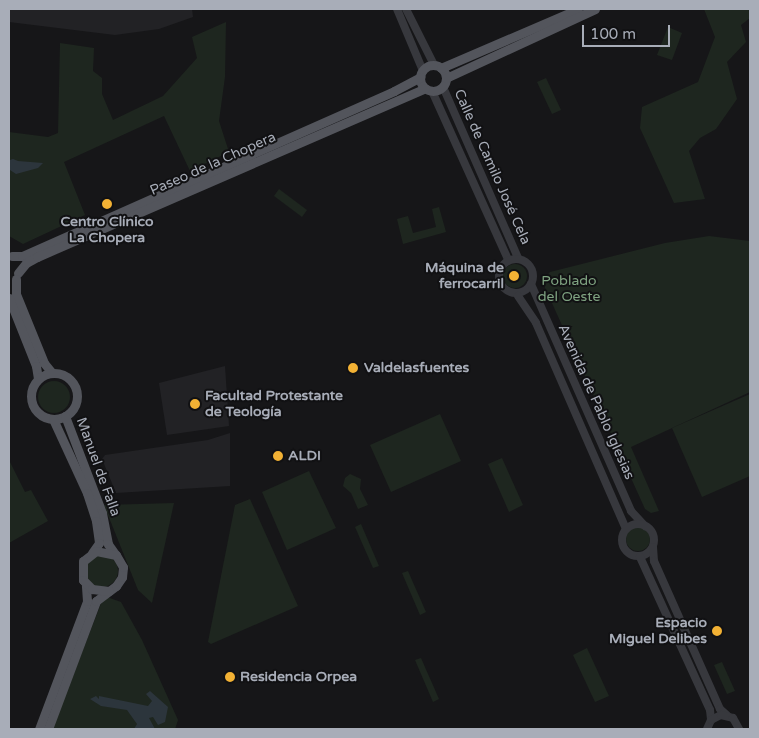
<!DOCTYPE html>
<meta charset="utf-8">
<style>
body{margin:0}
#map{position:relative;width:759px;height:738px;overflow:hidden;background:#161618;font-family:"Varela Round",sans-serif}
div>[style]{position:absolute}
.built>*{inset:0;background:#222225}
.green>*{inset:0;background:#1e261f}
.round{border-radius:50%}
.water>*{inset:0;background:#2c353c}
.minor>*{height:8px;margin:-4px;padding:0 4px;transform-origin:4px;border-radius:4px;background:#37383d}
.minor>.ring{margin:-4px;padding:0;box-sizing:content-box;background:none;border:8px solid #37383d;border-radius:50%}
.major>*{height:9px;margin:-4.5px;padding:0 4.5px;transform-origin:4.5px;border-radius:4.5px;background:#53555c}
.major>.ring{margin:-4.5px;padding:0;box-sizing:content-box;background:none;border:9px solid #53555c;border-radius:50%}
.dots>*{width:14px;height:14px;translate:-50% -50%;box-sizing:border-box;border:2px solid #111113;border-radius:50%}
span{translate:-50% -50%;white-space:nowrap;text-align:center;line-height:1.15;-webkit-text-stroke:4px #111113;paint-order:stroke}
.street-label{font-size:14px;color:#a8adb8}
.poi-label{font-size:14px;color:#a8adb8;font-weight:700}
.right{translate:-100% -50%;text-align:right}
.left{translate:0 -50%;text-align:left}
.park-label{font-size:14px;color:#7fa381}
.frame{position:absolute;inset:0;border:10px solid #a8adb8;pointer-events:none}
.scale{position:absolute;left:582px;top:25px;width:88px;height:22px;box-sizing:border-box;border:2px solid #a8adb8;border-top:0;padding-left:6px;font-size:15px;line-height:18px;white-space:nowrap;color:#a8adb8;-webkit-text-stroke:4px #111113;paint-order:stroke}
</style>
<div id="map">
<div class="built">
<div style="clip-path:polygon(9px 9px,192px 9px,193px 17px,159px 29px,115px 35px,9px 22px)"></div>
<div style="clip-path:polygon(225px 366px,229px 426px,167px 435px,159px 383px)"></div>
<div style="clip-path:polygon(230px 433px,230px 486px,116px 493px,102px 459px,105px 455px,208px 440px)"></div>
</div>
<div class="green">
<div style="clip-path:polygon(704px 9px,750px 9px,750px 18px,741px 25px,746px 42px,727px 62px,737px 99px,716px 129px,700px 138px,689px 151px,705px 199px,674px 203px,640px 128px,642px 107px,698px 82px,715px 37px)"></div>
<div style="clip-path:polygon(226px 22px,225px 77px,219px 121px,229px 152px,190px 171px,164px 116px,64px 162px,85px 215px,23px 244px,9px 236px,9px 132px,48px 137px,58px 133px,60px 43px,94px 48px,93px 71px,102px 78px,102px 94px,113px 120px,163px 96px,197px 58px,192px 37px)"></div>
<div style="clip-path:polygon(668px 27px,682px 33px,672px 60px,657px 55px)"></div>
<div style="clip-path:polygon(546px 78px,561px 110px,552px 114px,537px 82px)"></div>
<div style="clip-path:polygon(279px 189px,307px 210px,302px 217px,274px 196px)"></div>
<div style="clip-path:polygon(439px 207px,446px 232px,403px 244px,397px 219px,408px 216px,413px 233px,436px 227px,432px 209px)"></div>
<div style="clip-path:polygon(709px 236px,750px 241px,750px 392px,631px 447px,659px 511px,651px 513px,645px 509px,542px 281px,550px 272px,665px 243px)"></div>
<div class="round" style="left:503px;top:264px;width:24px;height:24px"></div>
<div class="round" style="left:38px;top:381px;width:32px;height:32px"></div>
<div style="clip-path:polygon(750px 394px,750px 476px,702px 497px,672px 428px)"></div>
<div style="clip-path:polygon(440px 414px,461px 461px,391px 492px,370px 445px)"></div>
<div style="clip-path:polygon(502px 458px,523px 505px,509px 512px,488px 464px)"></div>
<div style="clip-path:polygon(9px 460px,25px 492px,31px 490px,48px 521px,9px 543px)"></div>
<div style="clip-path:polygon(309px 471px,336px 528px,287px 550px,262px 492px)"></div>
<div style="clip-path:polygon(350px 474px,361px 479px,360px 489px,368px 505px,358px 509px,351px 493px,343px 486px,345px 478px)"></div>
<div style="clip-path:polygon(250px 499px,298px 606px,211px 644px,208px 642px,235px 505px)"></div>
<div style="clip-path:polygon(174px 503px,152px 603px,138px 590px,104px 505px)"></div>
<div style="clip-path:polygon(361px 524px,379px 566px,373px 568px,355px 527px)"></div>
<div class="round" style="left:626px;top:527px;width:24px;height:24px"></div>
<div class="round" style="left:86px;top:555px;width:32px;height:32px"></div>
<div style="clip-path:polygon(408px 571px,426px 612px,420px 615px,402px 573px)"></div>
<div style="clip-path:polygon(104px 596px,121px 602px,142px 640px,178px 720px,175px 729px,52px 729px)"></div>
<div style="clip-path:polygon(587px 648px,609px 696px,595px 702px,573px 655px)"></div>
<div style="clip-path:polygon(421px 658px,439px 699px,433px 702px,415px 660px)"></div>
<div style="clip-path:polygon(722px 662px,735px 691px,727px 694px,714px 665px)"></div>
</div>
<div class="water">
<div style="clip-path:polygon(13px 159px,18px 161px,43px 163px,38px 168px,16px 174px,10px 170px,10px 160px)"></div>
<div style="clip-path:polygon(150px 691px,168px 707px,165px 722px,158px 725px,153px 717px,149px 718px,155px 729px,134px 729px,137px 724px,127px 710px,101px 706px,90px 699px,96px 696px,99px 699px,99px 696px,148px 706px,152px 701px,146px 694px)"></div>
</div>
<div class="minor">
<div style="left:397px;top:9px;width:67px;rotate:67.2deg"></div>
<div style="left:406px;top:9px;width:63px;rotate:63.4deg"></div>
<div style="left:443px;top:87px;width:187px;rotate:66.3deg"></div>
<div style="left:432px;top:91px;width:184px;rotate:65.7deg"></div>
<div class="ring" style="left:499px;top:259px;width:26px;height:26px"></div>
<div style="left:531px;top:284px;width:248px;rotate:66.2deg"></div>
<div style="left:631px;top:511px;width:21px;rotate:47deg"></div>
<div style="left:518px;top:296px;width:32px;rotate:56deg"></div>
<div style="left:536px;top:323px;width:225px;rotate:66.4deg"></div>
<div class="ring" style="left:622px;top:524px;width:24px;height:24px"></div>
<div style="left:653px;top:547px;width:14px;rotate:86deg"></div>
<div style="left:654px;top:561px;width:162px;rotate:66deg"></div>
<div style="left:720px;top:709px;width:9px;rotate:41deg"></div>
<div style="left:640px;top:557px;width:168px;rotate:65.4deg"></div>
<div style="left:710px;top:710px;width:10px;rotate:84deg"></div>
<div style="left:707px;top:729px;width:10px;rotate:-66deg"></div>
<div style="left:711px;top:720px;width:11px;rotate:-27deg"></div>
<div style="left:721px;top:715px;width:12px;rotate:14deg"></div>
<div style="left:733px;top:718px;width:13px;rotate:61deg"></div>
</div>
<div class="major">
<div class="ring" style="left:420px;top:65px;width:17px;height:17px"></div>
<div style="left:441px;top:68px;width:149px;rotate:-23.3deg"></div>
<div style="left:446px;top:78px;width:164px;rotate:-24.8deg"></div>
<div style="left:12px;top:256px;width:10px"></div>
<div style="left:22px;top:256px;width:407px;rotate:-23.9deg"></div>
<div style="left:394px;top:91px;width:30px;rotate:-28deg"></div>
<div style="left:18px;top:273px;width:13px;rotate:-51deg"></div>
<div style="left:26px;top:263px;width:13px;rotate:-29deg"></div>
<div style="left:37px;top:257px;width:423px;rotate:-23.5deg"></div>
<div style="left:16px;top:279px;width:15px;rotate:90deg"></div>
<div style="left:16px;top:294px;width:74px;rotate:67.9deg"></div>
<div style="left:44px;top:363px;width:13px;rotate:51deg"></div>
<div style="left:9px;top:298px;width:73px;rotate:68.3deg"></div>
<div style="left:36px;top:366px;width:13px;rotate:81deg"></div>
<div class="ring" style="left:31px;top:373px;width:37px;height:37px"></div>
<div style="left:65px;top:416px;width:104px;rotate:69.1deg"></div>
<div style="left:102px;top:513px;width:32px;rotate:79deg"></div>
<div style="left:108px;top:544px;width:12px;rotate:55deg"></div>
<div style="left:53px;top:419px;width:81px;rotate:65.3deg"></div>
<div style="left:87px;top:493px;width:29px;rotate:72deg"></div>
<div style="left:96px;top:521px;width:22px;rotate:82deg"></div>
<div style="left:99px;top:543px;width:12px;rotate:125deg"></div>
<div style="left:39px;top:729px;width:137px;rotate:-69.4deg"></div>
<div style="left:87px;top:601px;width:16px;rotate:-94deg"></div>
<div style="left:48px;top:729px;width:137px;rotate:-69.4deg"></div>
<div style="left:96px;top:601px;width:25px;rotate:-37deg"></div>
<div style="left:116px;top:586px;width:11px;rotate:-56deg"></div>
<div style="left:122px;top:577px;width:10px;rotate:-84deg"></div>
<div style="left:123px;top:567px;width:14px;rotate:-120deg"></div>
<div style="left:116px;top:555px;width:20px;rotate:-169deg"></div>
<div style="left:96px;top:551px;width:16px;rotate:142deg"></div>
<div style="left:83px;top:561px;width:19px;rotate:90deg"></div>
<div style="left:83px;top:580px;width:13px;rotate:45deg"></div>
<div style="left:92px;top:589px;width:17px;rotate:7deg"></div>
</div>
<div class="dots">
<div style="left:107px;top:204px;background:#f2b134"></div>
<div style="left:514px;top:276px;background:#f2b134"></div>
<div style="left:353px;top:368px;background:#f2b134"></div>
<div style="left:195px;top:404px;background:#f2b134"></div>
<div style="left:278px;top:456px;background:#f2b134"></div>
<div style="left:717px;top:631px;background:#f2b134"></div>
<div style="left:230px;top:677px;background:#f2b134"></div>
</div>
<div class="street-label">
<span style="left:213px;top:164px;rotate:-24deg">Paseo de la Chopera</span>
<span style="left:492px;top:167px;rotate:66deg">Calle de Camilo José Cela</span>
<span style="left:596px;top:402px;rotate:66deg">Avenida de Pablo Iglesias</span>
<span style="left:98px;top:467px;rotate:70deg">Manuel de Falla</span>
</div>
<div class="poi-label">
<span style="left:107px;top:230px">Centro Clínico<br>La Chopera</span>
<span class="right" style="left:504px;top:276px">Máquina de<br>ferrocarril</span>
<span class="left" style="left:364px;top:368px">Valdelasfuentes</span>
<span class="left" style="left:205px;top:404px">Facultad Protestante<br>de Teología</span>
<span class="left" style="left:288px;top:456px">ALDI</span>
<span class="right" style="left:707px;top:631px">Espacio<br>Miguel Delibes</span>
<span class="left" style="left:240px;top:677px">Residencia Orpea</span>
</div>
<div class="park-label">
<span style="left:569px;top:289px">Poblado<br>del Oeste</span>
</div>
<div class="frame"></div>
<div class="scale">100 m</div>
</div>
